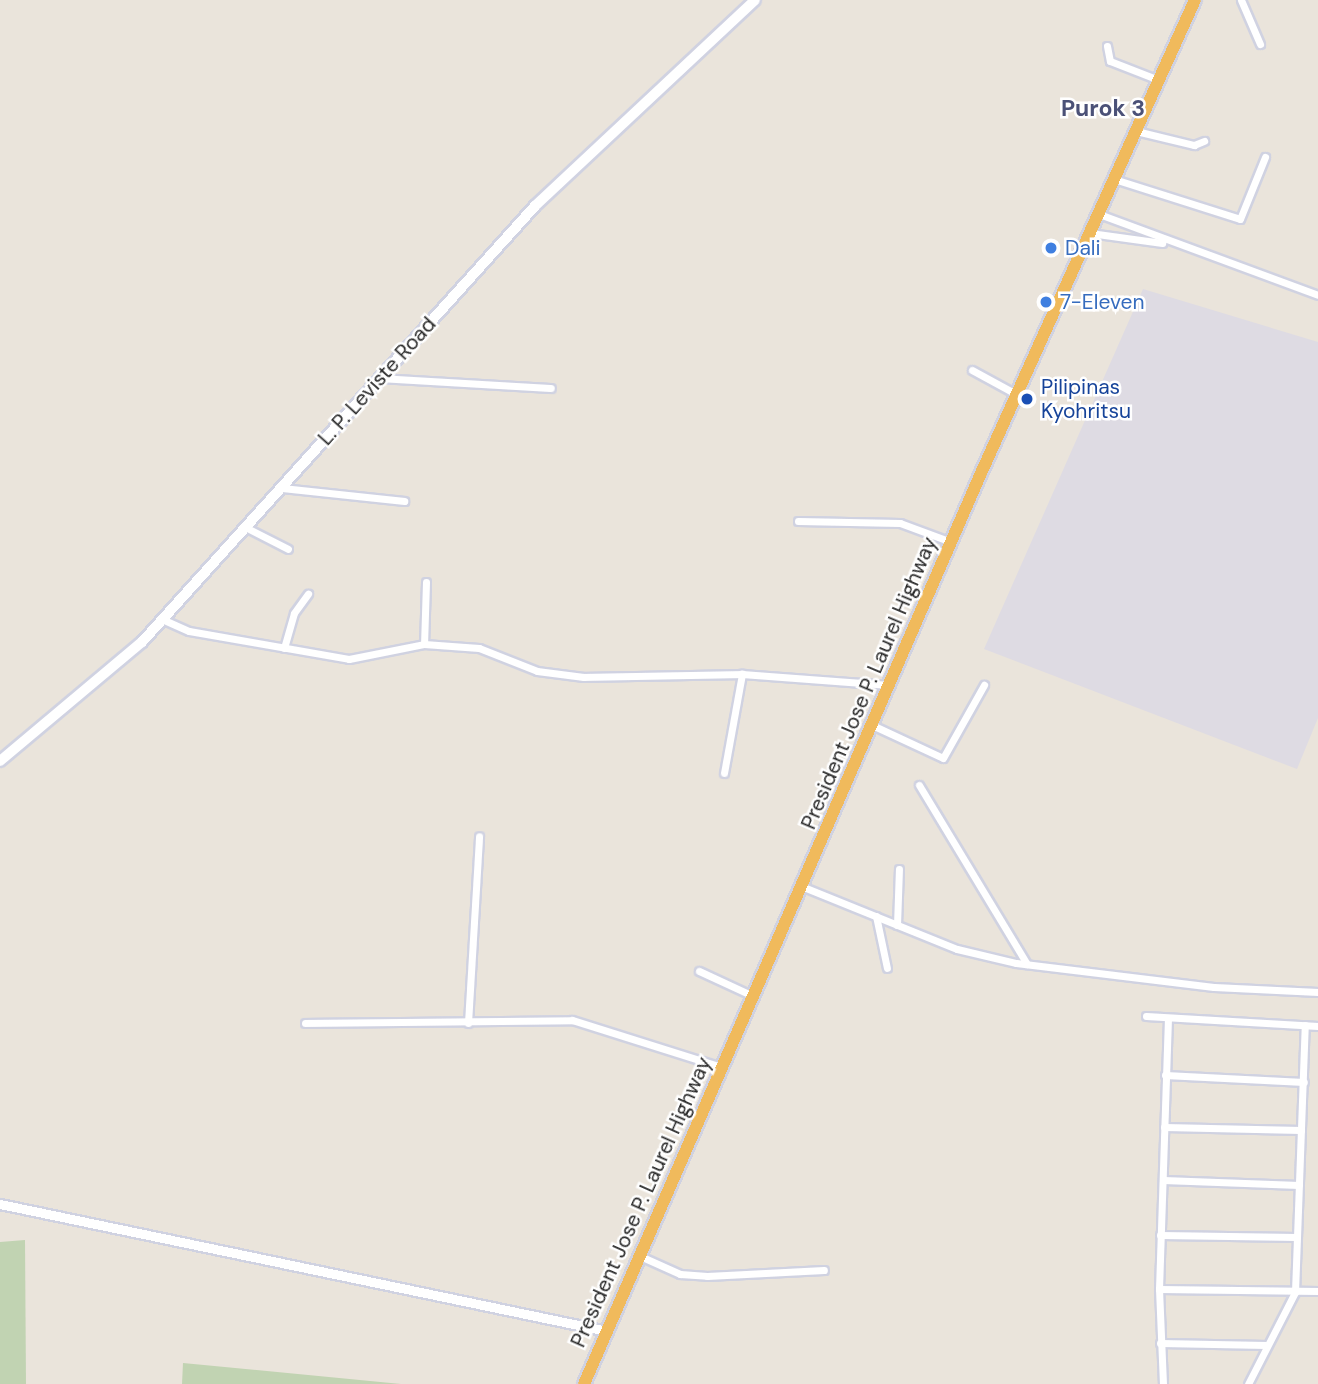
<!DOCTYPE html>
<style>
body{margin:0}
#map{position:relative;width:1318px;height:1384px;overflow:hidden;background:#eae4db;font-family:"DM Sans",sans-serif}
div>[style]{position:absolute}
.industrial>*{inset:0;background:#dedbe3}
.cemetery>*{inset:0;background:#c1d3b2}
.roads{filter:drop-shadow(2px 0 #d0d2e1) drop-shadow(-2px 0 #d0d2e1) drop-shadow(0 2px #d0d2e1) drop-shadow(0 -2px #d0d2e1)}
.minor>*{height:7px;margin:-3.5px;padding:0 3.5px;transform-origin:3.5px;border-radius:3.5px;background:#fff}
.tertiary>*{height:9px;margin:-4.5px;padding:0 4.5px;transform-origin:4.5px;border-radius:4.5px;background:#fff}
.secondary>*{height:10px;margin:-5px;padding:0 5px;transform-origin:5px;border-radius:5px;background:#fff}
.trunk>*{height:12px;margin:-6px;padding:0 6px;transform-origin:6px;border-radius:6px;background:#f0ba5c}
.dots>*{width:19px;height:19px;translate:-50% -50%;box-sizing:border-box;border:4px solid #fff;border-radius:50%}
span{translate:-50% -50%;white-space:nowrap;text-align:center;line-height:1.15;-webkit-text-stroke:5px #fff;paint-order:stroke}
.shop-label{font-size:21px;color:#366cbe}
.left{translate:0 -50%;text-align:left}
.street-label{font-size:21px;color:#282828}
.transit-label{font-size:21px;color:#164399}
.neighbourhood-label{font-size:23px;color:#4b5177;font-weight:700}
</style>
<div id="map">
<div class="industrial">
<div style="clip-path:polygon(1143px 289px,1318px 342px,1318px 718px,1297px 769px,984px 649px)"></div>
</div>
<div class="cemetery">
<div style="clip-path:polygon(25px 1240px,26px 1384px,0 1384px,0 1242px)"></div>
<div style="clip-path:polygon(183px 1363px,401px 1384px,182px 1384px)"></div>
</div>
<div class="roads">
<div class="minor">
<div style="left:1241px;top:0;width:48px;rotate:66.6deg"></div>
<div style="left:1107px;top:46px;width:15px;rotate:79deg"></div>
<div style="left:1110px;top:61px;width:53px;rotate:21.2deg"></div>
<div style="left:1136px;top:131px;width:60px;rotate:13.6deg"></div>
<div style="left:1194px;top:145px;width:11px;rotate:-22deg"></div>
<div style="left:1114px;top:179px;width:132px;rotate:17.6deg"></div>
<div style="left:1240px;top:219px;width:67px;rotate:-68deg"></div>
<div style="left:1099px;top:214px;width:233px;rotate:20.3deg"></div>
<div style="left:1090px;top:233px;width:73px;rotate:7.9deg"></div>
<div style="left:972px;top:370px;width:50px;rotate:28.6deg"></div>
<div style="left:378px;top:378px;width:173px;rotate:3.3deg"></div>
<div style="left:282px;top:488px;width:123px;rotate:6.1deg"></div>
<div style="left:798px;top:521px;width:102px;rotate:1.1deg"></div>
<div style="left:900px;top:523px;width:54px;rotate:20.4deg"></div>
<div style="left:247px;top:528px;width:46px;rotate:27.1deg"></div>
<div style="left:426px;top:582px;width:62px;rotate:91.8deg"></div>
<div style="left:424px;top:644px;width:55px;rotate:4.2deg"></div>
<div style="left:479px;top:648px;width:62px;rotate:21.6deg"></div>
<div style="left:537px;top:671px;width:47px;rotate:7.3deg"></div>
<div style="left:584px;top:677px;width:158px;rotate:-1.1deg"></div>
<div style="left:164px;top:620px;width:27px;rotate:24deg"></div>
<div style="left:189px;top:631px;width:162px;rotate:9.9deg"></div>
<div style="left:349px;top:659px;width:76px;rotate:-11.3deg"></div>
<div style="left:284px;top:648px;width:36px;rotate:-74deg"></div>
<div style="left:294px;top:613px;width:24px;rotate:-54deg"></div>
<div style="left:872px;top:725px;width:78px;rotate:24.9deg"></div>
<div style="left:943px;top:758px;width:84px;rotate:-60.7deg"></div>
<div style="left:724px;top:773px;width:101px;rotate:-79.7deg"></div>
<div style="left:742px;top:674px;width:147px;rotate:4.3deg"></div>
<div style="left:919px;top:785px;width:209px;rotate:58.9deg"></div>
<div style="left:801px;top:886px;width:168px;rotate:22deg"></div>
<div style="left:957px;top:949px;width:61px;rotate:13.3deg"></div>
<div style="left:1016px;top:963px;width:199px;rotate:6.9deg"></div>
<div style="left:1214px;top:987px;width:104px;rotate:2.8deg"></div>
<div style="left:876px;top:916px;width:53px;rotate:78.1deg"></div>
<div style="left:897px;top:925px;width:56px;rotate:-88deg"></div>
<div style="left:699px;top:971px;width:60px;rotate:24.8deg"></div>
<div style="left:1146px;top:1016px;width:172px;rotate:3.3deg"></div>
<div style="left:305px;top:1023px;width:267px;rotate:-0.6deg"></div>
<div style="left:572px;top:1020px;width:156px;rotate:17.5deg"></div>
<div style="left:468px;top:1023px;width:187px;rotate:-86.6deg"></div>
<div style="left:1165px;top:1075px;width:139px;rotate:2.9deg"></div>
<div style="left:1164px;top:1127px;width:137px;rotate:1.3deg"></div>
<div style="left:1163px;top:1180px;width:136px;rotate:2.1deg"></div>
<div style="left:1160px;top:1235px;width:137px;rotate:0.8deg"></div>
<div style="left:640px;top:1256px;width:44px;rotate:24.2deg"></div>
<div style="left:680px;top:1274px;width:27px;rotate:4deg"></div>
<div style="left:707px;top:1276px;width:117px;rotate:-2.9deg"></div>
<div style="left:1159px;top:1289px;width:159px;rotate:0.7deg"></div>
<div style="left:1160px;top:1343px;width:107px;rotate:1.1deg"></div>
<div style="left:1163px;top:1384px;width:95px;rotate:-92.4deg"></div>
<div style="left:1159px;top:1289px;width:271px;rotate:-88.1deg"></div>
<div style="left:1248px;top:1384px;width:103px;rotate:-62.9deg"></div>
<div style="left:1295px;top:1292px;width:267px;rotate:-87.9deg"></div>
</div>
<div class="tertiary">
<div style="left:0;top:1204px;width:620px;rotate:11.82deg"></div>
</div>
<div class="secondary">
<div style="left:0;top:761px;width:185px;rotate:-40deg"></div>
<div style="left:142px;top:642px;width:587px;rotate:-47.97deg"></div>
<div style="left:535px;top:206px;width:301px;rotate:-43.1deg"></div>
</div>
<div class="trunk">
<div style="left:584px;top:1384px;width:996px;rotate:-66.45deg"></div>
<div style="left:982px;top:471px;width:517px;rotate:-65.67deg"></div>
</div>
</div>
<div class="dots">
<div style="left:1051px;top:248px;background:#3f7fe0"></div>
<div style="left:1046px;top:302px;background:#3f7fe0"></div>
<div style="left:1027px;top:399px;background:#1a4fb4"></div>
</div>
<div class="shop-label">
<span class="left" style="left:1065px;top:248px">Dali</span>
<span class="left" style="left:1060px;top:302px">7-Eleven</span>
</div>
<div class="street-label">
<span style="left:377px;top:381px;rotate:-48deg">L. P. Leviste Road</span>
<span style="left:869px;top:683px;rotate:-67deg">President Jose P. Laurel Highway</span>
<span style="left:641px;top:1202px;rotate:-66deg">President Jose P. Laurel Highway</span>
</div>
<div class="transit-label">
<span class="left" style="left:1041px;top:399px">Pilipinas<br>Kyohritsu</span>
</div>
<div class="neighbourhood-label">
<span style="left:1103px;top:108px">Purok 3</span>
</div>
</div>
